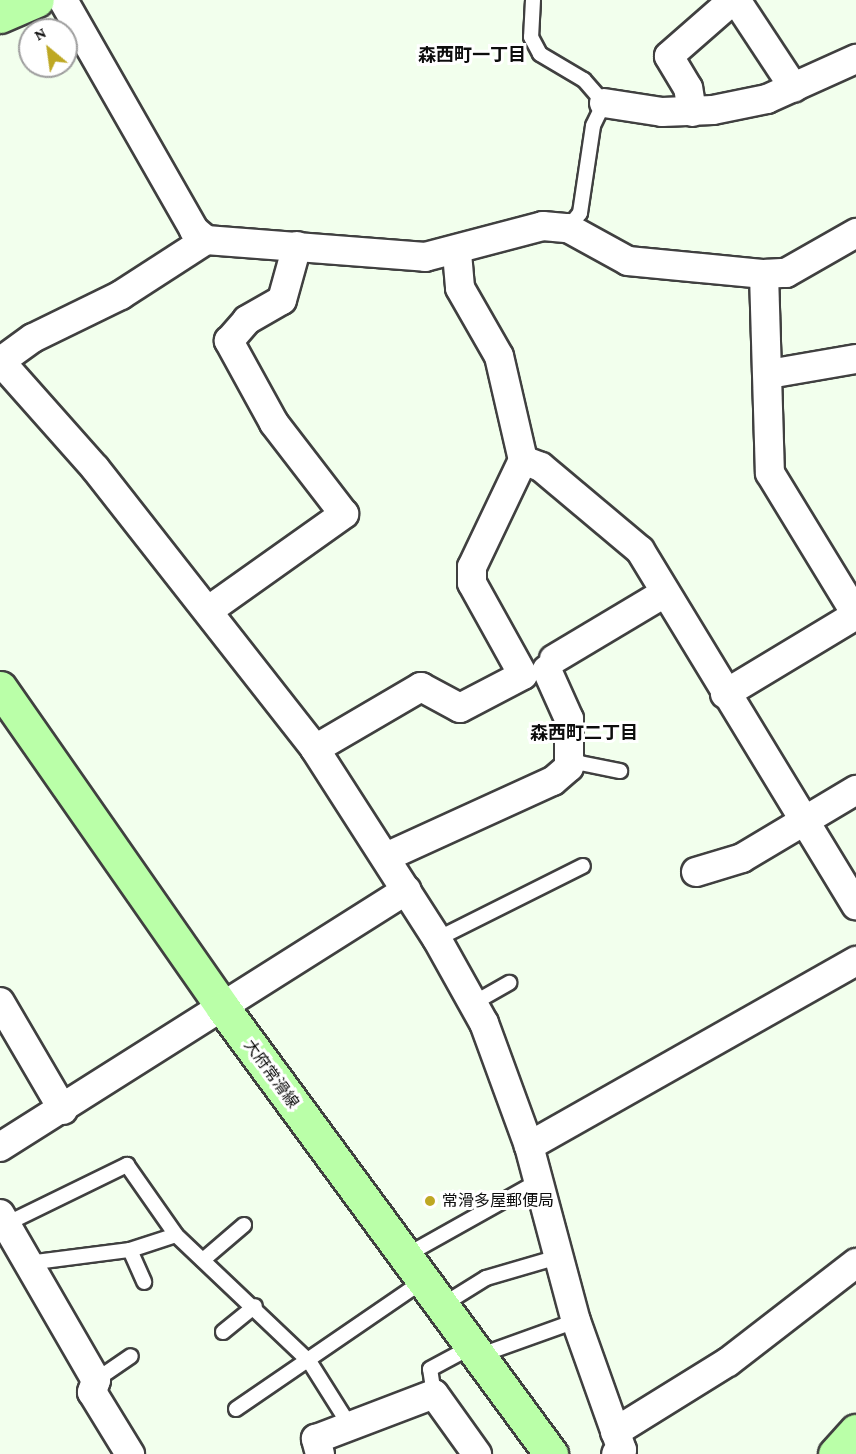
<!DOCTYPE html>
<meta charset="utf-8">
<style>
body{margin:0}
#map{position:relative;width:856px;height:1454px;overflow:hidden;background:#f2ffed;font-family:"Crimson Pro","Noto Sans JP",serif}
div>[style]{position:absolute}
.roads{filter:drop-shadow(2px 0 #404040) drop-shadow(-2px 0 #404040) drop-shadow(0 2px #404040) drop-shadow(0 -2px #404040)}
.lane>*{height:14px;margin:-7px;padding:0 7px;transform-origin:7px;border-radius:7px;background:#fff}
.street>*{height:28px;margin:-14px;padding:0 14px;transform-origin:14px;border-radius:14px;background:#fff}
.secondary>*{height:33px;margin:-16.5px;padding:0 16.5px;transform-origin:16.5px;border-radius:16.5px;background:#baffa8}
.dots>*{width:16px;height:16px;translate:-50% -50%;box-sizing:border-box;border:3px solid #fff;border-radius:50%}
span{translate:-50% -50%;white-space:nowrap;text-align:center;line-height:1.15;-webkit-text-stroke:6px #fff;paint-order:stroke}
.street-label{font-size:16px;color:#0d0d0d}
.poi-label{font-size:16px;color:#0d0d0d}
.left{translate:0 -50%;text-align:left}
.neighbourhood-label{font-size:18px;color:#0d0d0d;font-weight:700}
.north{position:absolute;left:18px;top:18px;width:60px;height:60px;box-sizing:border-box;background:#fff;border:2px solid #9e9e9e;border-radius:50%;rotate:331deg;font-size:16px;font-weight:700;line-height:24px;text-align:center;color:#0d0d0d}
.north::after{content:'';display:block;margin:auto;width:21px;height:27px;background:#bea823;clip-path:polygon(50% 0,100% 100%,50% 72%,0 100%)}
</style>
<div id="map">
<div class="roads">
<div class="lane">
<div style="left:533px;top:0;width:37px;rotate:93deg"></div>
<div style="left:531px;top:37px;width:19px;rotate:62deg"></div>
<div style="left:540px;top:54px;width:51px;rotate:30.6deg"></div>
<div style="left:584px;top:80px;width:30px;rotate:49deg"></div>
<div style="left:604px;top:103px;width:25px;rotate:116deg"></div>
<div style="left:593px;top:126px;width:88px;rotate:98.5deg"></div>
<div style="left:580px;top:213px;width:19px;rotate:129deg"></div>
<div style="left:569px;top:767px;width:12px;rotate:-20deg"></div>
<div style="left:580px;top:763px;width:41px;rotate:11.3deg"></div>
<div style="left:437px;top:939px;width:163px;rotate:-26.6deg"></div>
<div style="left:472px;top:1004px;width:43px;rotate:-29.6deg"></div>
<div style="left:6px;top:1224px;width:135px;rotate:-26deg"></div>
<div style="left:127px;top:1165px;width:85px;rotate:55deg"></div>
<div style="left:130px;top:1250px;width:35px;rotate:66deg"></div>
<div style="left:405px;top:1256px;width:151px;rotate:-29.3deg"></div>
<div style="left:203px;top:1260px;width:54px;rotate:-40.5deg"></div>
<div style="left:28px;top:1263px;width:103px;rotate:-7.3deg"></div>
<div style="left:130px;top:1250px;width:48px;rotate:-18.1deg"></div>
<div style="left:176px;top:1235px;width:183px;rotate:43.5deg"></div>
<div style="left:309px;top:1361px;width:73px;rotate:57.8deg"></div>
<div style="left:441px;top:1306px;width:53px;rotate:-31.9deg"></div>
<div style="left:486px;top:1278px;width:75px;rotate:-16.3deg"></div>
<div style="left:223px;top:1332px;width:41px;rotate:-39.1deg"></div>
<div style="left:478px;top:1356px;width:104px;rotate:-19.7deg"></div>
<div style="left:96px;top:1380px;width:42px;rotate:-34.4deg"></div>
<div style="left:434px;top:1394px;width:25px;rotate:-99deg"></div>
<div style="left:430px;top:1369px;width:47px;rotate:-28.2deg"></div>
<div style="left:236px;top:1409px;width:227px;rotate:-34.4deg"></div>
</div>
<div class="street">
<div style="left:63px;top:0;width:265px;rotate:60.3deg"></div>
<div style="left:194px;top:230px;width:16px;rotate:40deg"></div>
<div style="left:206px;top:240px;width:220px;rotate:4.4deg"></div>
<div style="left:425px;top:257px;width:122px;rotate:-14.7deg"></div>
<div style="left:543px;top:226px;width:25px;rotate:5deg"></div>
<div style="left:568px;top:228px;width:68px;rotate:28.8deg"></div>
<div style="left:628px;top:261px;width:137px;rotate:5.5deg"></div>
<div style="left:764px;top:274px;width:22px;rotate:-3deg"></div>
<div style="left:786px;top:273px;width:81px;rotate:-29.7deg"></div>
<div style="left:736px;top:0;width:105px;rotate:56.6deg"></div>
<div style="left:604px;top:103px;width:59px;rotate:8.8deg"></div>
<div style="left:662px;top:112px;width:51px;rotate:-2.2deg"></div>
<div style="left:713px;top:110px;width:55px;rotate:-11.5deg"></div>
<div style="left:767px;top:99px;width:98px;rotate:-24.2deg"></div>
<div style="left:692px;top:112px;width:24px;rotate:-99deg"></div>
<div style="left:688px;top:88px;width:37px;rotate:-121deg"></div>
<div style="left:669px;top:56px;width:85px;rotate:-41.2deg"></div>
<div style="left:457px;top:253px;width:35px;rotate:85deg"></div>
<div style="left:460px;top:288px;width:78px;rotate:60.2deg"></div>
<div style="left:499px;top:356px;width:107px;rotate:77deg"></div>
<div style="left:523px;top:460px;width:19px;rotate:21deg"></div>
<div style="left:541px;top:467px;width:129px;rotate:40deg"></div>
<div style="left:640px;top:550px;width:416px;rotate:58.7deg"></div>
<div style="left:764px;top:274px;width:199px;rotate:88.3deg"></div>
<div style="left:770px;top:473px;width:165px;rotate:58.6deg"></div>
<div style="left:0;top:361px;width:143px;rotate:48.4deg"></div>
<div style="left:95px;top:468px;width:357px;rotate:51.9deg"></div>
<div style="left:315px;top:749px;width:226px;rotate:57.3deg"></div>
<div style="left:437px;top:939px;width:96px;rotate:60.8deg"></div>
<div style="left:484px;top:1023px;width:131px;rotate:69.9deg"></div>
<div style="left:529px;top:1146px;width:181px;rotate:75deg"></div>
<div style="left:576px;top:1321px;width:137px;rotate:70.4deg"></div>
<div style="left:622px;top:1450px;width:7px;rotate:146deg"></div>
<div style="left:1px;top:361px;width:39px;rotate:-36deg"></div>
<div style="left:33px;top:338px;width:98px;rotate:-26deg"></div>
<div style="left:121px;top:295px;width:101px;rotate:-32.9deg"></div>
<div style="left:769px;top:374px;width:88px;rotate:-9.8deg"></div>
<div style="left:209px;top:610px;width:166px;rotate:-35.4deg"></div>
<div style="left:344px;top:514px;width:115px;rotate:-127.6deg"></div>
<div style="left:274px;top:423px;width:94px;rotate:-118.8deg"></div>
<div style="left:229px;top:341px;width:28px;rotate:-49deg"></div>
<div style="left:247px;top:320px;width:40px;rotate:-29.7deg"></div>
<div style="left:282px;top:300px;width:56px;rotate:-74.5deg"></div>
<div style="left:554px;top:659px;width:127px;rotate:-30.8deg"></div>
<div style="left:725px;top:694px;width:153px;rotate:-31.1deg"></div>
<div style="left:315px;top:749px;width:123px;rotate:-30.3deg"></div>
<div style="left:421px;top:687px;width:44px;rotate:28.3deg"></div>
<div style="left:460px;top:708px;width:71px;rotate:-27.6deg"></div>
<div style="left:523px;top:675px;width:105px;rotate:-119deg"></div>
<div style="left:472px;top:583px;width:16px;rotate:-90deg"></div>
<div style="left:472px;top:567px;width:119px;rotate:-64.5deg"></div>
<div style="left:386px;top:857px;width:183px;rotate:-24.5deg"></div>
<div style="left:553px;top:781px;width:21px;rotate:-41deg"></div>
<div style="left:569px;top:767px;width:48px;rotate:-90deg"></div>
<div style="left:569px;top:719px;width:54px;rotate:-114.2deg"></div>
<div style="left:696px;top:872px;width:48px;rotate:-16.9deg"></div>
<div style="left:742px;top:858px;width:133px;rotate:-30.8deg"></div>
<div style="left:0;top:1002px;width:125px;rotate:59.7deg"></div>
<div style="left:529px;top:1146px;width:376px;rotate:-29.5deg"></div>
<div style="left:0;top:1147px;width:481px;rotate:-32.3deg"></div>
<div style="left:0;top:1214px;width:192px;rotate:60deg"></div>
<div style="left:96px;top:1380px;width:13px;rotate:108deg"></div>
<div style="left:92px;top:1392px;width:73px;rotate:58.5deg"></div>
<div style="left:615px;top:1432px;width:133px;rotate:-31.8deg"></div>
<div style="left:728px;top:1362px;width:162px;rotate:-37.7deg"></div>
<div style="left:320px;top:1454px;width:16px;rotate:-105deg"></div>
<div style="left:316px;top:1439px;width:126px;rotate:-20.9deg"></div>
<div style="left:434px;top:1394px;width:74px;rotate:54.4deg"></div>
</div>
<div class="secondary">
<div style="left:0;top:16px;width:40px;rotate:-23.4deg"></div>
<div style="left:0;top:688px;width:390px;rotate:55.1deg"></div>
<div style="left:223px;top:1008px;width:554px;rotate:53.67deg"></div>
<div style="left:835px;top:1454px;width:31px;rotate:-48deg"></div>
</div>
</div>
<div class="dots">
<div style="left:430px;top:1201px;background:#bea823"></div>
</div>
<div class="street-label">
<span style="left:271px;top:1074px;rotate:54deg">大府常滑線</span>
</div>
<div class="poi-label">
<span class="left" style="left:442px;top:1201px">常滑多屋郵便局</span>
</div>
<div class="neighbourhood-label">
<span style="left:472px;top:55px">森西町一丁目</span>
<span style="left:584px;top:733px">森西町二丁目</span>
</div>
<div class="north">N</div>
</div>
